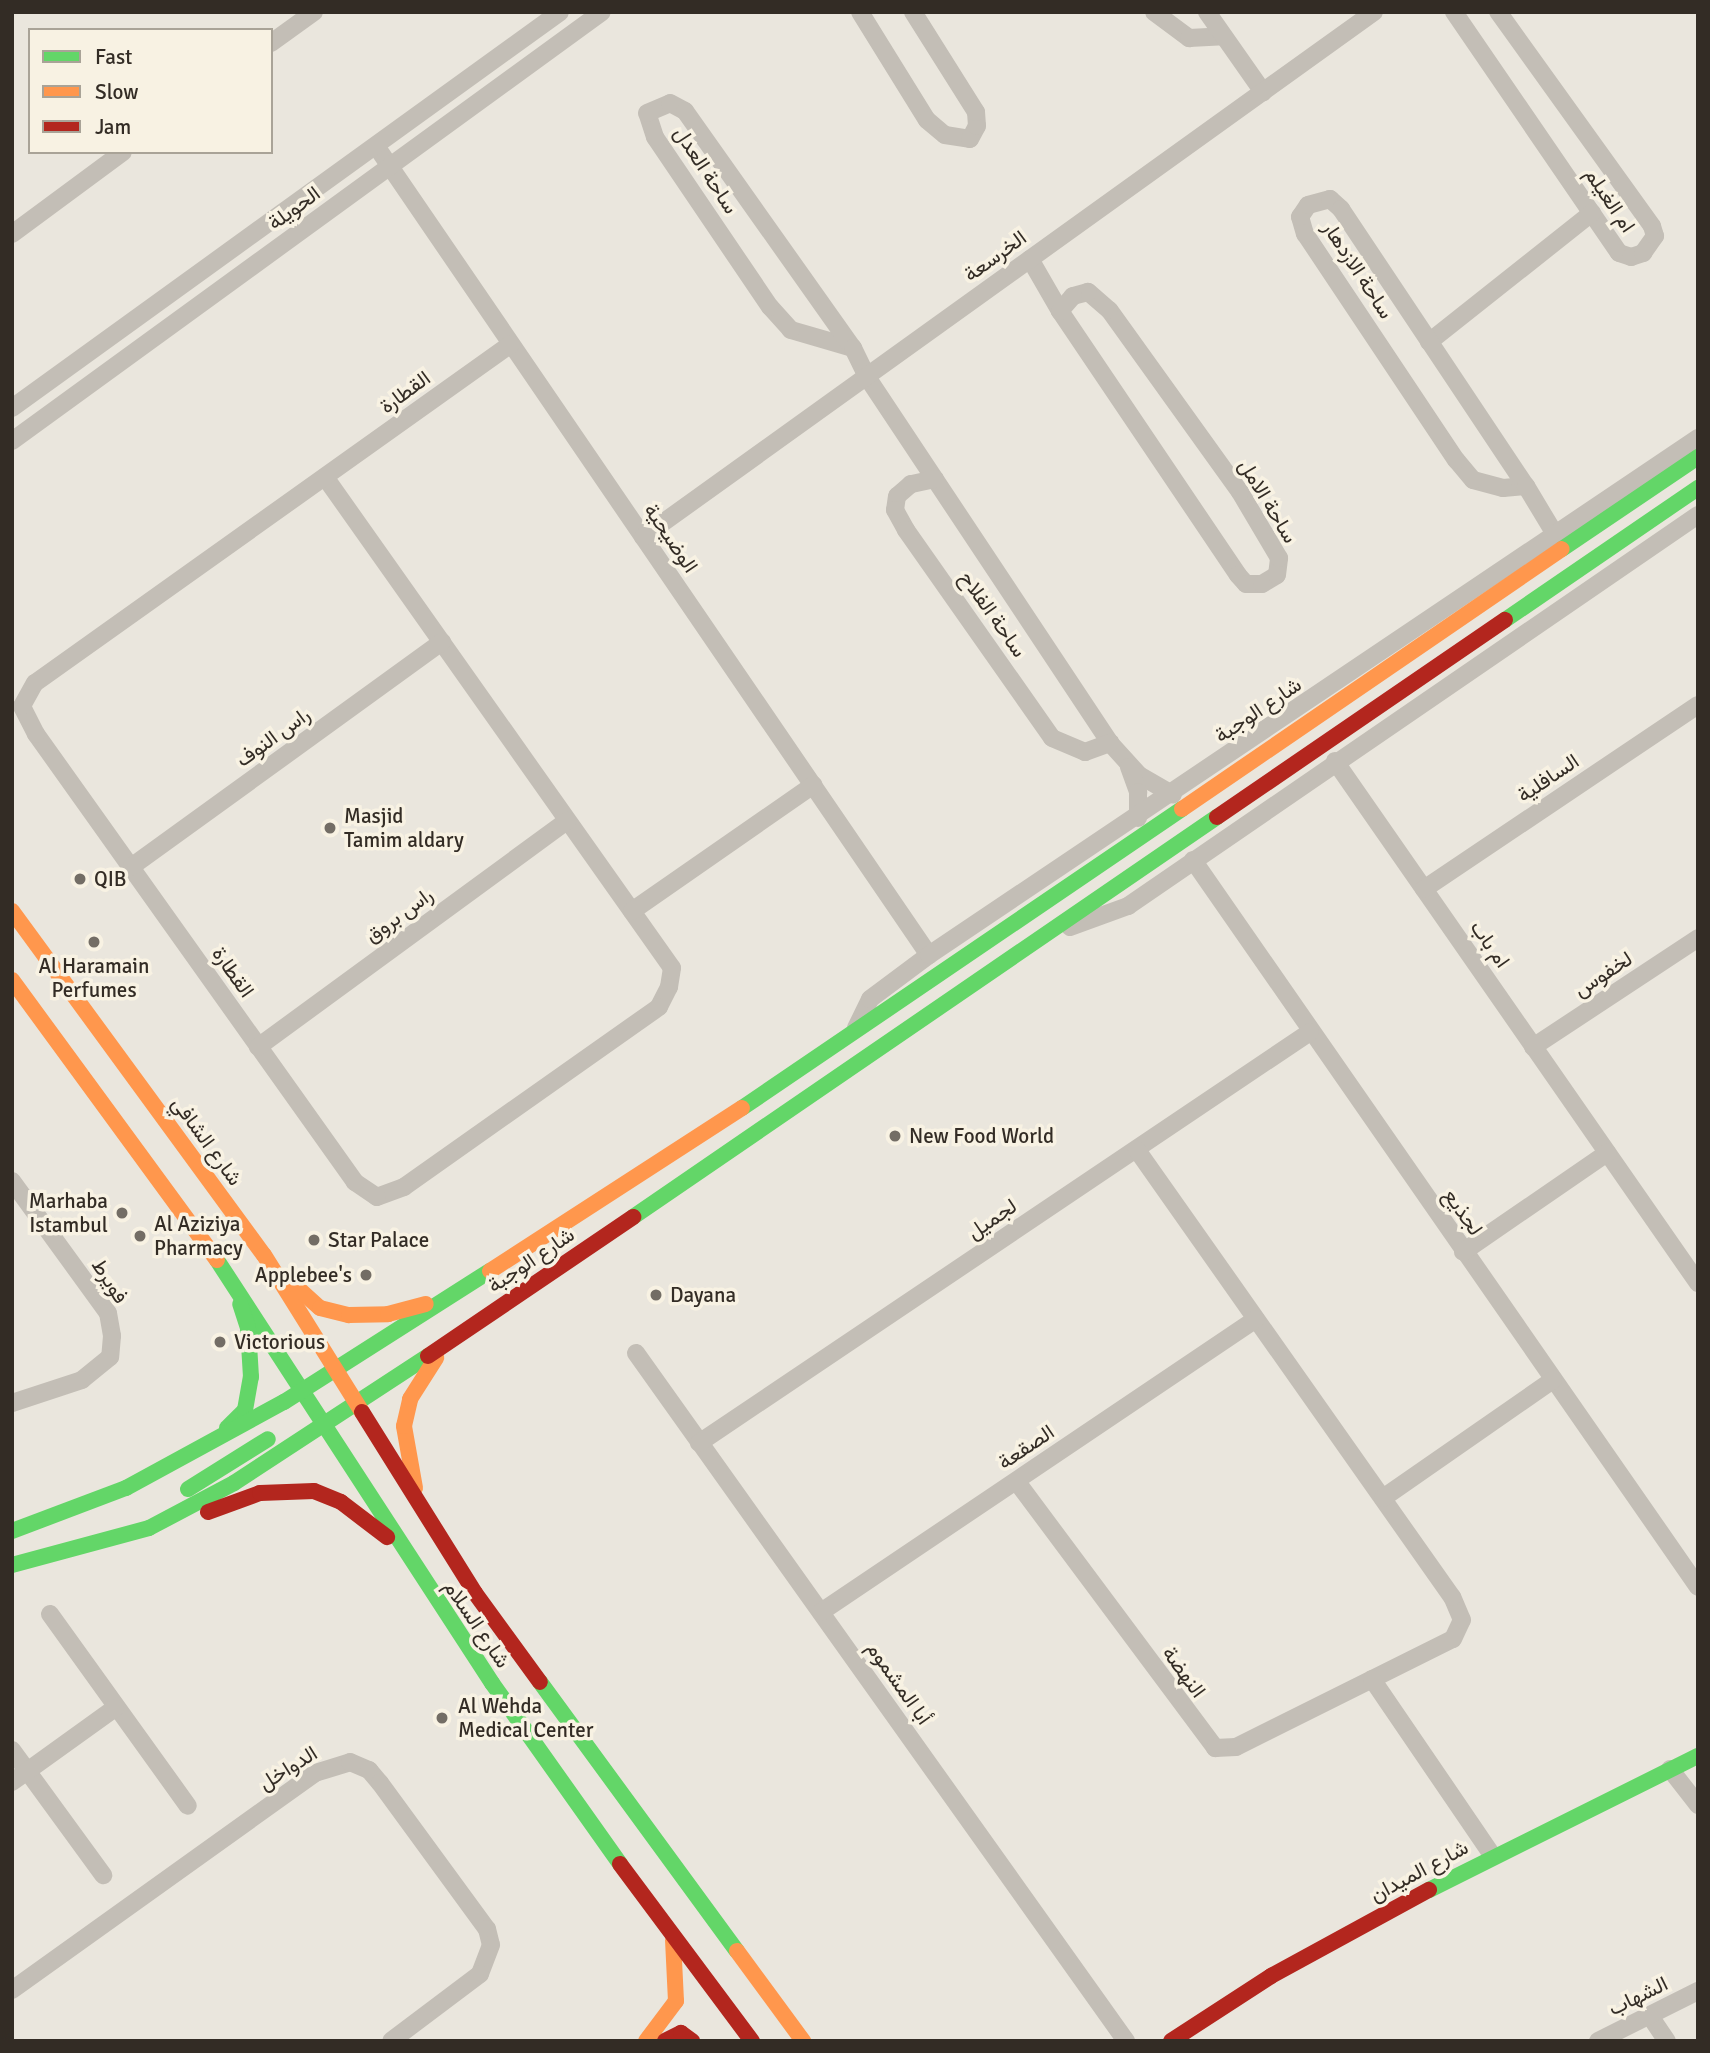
<!DOCTYPE html>
<meta charset="utf-8">
<style>
body{margin:0}
#map{position:relative;width:1710px;height:2053px;overflow:hidden;background:#eae6dd;font-family:Signika,Vazirmatn,sans-serif}
div>[style]{position:absolute}
.street>*{height:18px;margin:-9px;padding:0 9px;transform-origin:9px;border-radius:9px;background:#c3beb6}
.fast>*{height:16px;margin:-8px;padding:0 8px;transform-origin:8px;border-radius:8px;background:#63d668}
.slow>*{height:16px;margin:-8px;padding:0 8px;transform-origin:8px;border-radius:8px;background:#ff974d}
.jam>*{height:16px;margin:-8px;padding:0 8px;transform-origin:8px;border-radius:8px;background:#b3261e}
.dots>*{width:19px;height:19px;translate:-50% -50%;box-sizing:border-box;border:4px solid #f8f2e3;border-radius:50%}
span{translate:-50% -50%;white-space:nowrap;text-align:center;line-height:1.15;-webkit-text-stroke:7px #f8f2e3;paint-order:stroke}
.street-label{font-size:21px;color:#332c25}
.poi-label{font-size:21px;color:#332c25}
.left{translate:0 -50%;text-align:left}
.right{translate:-100% -50%;text-align:right}
.frame{position:absolute;inset:0;border:14px solid #332c25;pointer-events:none}
.legend{position:absolute;left:28px;top:28px;width:245px;height:126px;box-sizing:border-box;background:#f8f2e3;border:2px solid #a9a397;margin:0;padding:9px 12px;list-style:none;font-size:21px;color:#332c25}
.legend li{display:flex;align-items:center;gap:14px;height:35px}
.legend b{width:35px;border:2px solid #a9a397}
</style>
<div id="map">
<div class="street">
<div style="left:860px;top:12px;width:127px;rotate:58.2deg"></div>
<div style="left:927px;top:120px;width:23px;rotate:40deg"></div>
<div style="left:945px;top:135px;width:25px;rotate:9deg"></div>
<div style="left:970px;top:139px;width:15px;rotate:-62deg"></div>
<div style="left:977px;top:126px;width:14px;rotate:-94deg"></div>
<div style="left:976px;top:112px;width:118px;rotate:-122.2deg"></div>
<div style="left:1154px;top:12px;width:44px;rotate:36.6deg"></div>
<div style="left:1189px;top:38px;width:34px;rotate:-3deg"></div>
<div style="left:1207px;top:12px;width:98px;rotate:55deg"></div>
<div style="left:1454px;top:12px;width:292px;rotate:55.6deg"></div>
<div style="left:1619px;top:253px;width:13px;rotate:18deg"></div>
<div style="left:1631px;top:257px;width:13px;rotate:-18deg"></div>
<div style="left:1643px;top:253px;width:21px;rotate:-55deg"></div>
<div style="left:1655px;top:236px;width:10px;rotate:-107deg"></div>
<div style="left:1652px;top:226px;width:264px;rotate:-125.7deg"></div>
<div style="left:271px;top:43px;width:53px;rotate:-35.8deg"></div>
<div style="left:376px;top:146px;width:980px;rotate:55.65deg"></div>
<div style="left:12px;top:234px;width:138px;rotate:-36.5deg"></div>
<div style="left:1030px;top:259px;width:60px;rotate:60deg"></div>
<div style="left:1060px;top:311px;width:318px;rotate:56deg"></div>
<div style="left:1238px;top:575px;width:12px;rotate:48deg"></div>
<div style="left:1246px;top:584px;width:16px"></div>
<div style="left:1262px;top:584px;width:17px;rotate:-31deg"></div>
<div style="left:1277px;top:575px;width:17px;rotate:-83deg"></div>
<div style="left:1279px;top:558px;width:77px;rotate:-120.6deg"></div>
<div style="left:1240px;top:492px;width:224px;rotate:-125.7deg"></div>
<div style="left:1109px;top:310px;width:28px;rotate:-139deg"></div>
<div style="left:1088px;top:292px;width:16px;rotate:165deg"></div>
<div style="left:1073px;top:296px;width:20px;rotate:131deg"></div>
<div style="left:1429px;top:342px;width:208px;rotate:-38.4deg"></div>
<div style="left:853px;top:348px;width:65px;rotate:-163.8deg"></div>
<div style="left:791px;top:330px;width:31px;rotate:-132deg"></div>
<div style="left:770px;top:307px;width:205px;rotate:-124.1deg"></div>
<div style="left:655px;top:137px;width:25px;rotate:-108deg"></div>
<div style="left:647px;top:113px;width:25px;rotate:-23deg"></div>
<div style="left:670px;top:103px;width:17px;rotate:28deg"></div>
<div style="left:685px;top:111px;width:291px;rotate:54.7deg"></div>
<div style="left:853px;top:348px;width:32px;rotate:64deg"></div>
<div style="left:867px;top:377px;width:439px;rotate:56.4deg"></div>
<div style="left:1110px;top:743px;width:43px;rotate:47.8deg"></div>
<div style="left:1139px;top:775px;width:39px;rotate:30deg"></div>
<div style="left:12px;top:408px;width:676px;rotate:-35.85deg"></div>
<div style="left:12px;top:441px;width:729px;rotate:-36.02deg"></div>
<div style="left:325px;top:477px;width:601px;rotate:54.75deg"></div>
<div style="left:672px;top:968px;width:19px;rotate:99deg"></div>
<div style="left:669px;top:987px;width:22px;rotate:117deg"></div>
<div style="left:659px;top:1007px;width:312px;rotate:144.8deg"></div>
<div style="left:404px;top:1187px;width:29px;rotate:160deg"></div>
<div style="left:377px;top:1197px;width:27px;rotate:-146deg"></div>
<div style="left:355px;top:1182px;width:550px;rotate:-125.45deg"></div>
<div style="left:36px;top:734px;width:31px;rotate:-117deg"></div>
<div style="left:22px;top:706px;width:26px;rotate:-61deg"></div>
<div style="left:35px;top:683px;width:584px;rotate:-35.46deg"></div>
<div style="left:935px;top:479px;width:25px;rotate:168deg"></div>
<div style="left:911px;top:484px;width:18px;rotate:139deg"></div>
<div style="left:897px;top:496px;width:14px;rotate:98deg"></div>
<div style="left:895px;top:510px;width:23px;rotate:61deg"></div>
<div style="left:906px;top:530px;width:254px;rotate:54.9deg"></div>
<div style="left:1052px;top:738px;width:36px;rotate:23deg"></div>
<div style="left:1085px;top:752px;width:27px;rotate:-20deg"></div>
<div style="left:1526px;top:486px;width:23px;rotate:175deg"></div>
<div style="left:1503px;top:488px;width:31px;rotate:-165deg"></div>
<div style="left:1473px;top:480px;width:26px;rotate:-130deg"></div>
<div style="left:1456px;top:460px;width:272px;rotate:-123.7deg"></div>
<div style="left:1305px;top:234px;width:18px;rotate:-106deg"></div>
<div style="left:1300px;top:217px;width:14px;rotate:-56deg"></div>
<div style="left:1308px;top:205px;width:23px;rotate:-15deg"></div>
<div style="left:1330px;top:199px;width:15px;rotate:42deg"></div>
<div style="left:1341px;top:209px;width:333px;rotate:56.3deg"></div>
<div style="left:1526px;top:486px;width:58px;rotate:59deg"></div>
<div style="left:643px;top:537px;width:900px;rotate:-35.69deg"></div>
<div style="left:1335px;top:761px;width:636px;rotate:55.19deg"></div>
<div style="left:1129px;top:767px;width:27px;rotate:70deg"></div>
<div style="left:1138px;top:792px;width:26px;rotate:90deg"></div>
<div style="left:1193px;top:860px;width:885px;rotate:55.21deg"></div>
<div style="left:131px;top:867px;width:384px;rotate:-35.9deg"></div>
<div style="left:1424px;top:889px;width:330px;rotate:-33.9deg"></div>
<div style="left:632px;top:911px;width:221px;rotate:-34.8deg"></div>
<div style="left:1070px;top:927px;width:62px;rotate:-19.9deg"></div>
<div style="left:1128px;top:906px;width:691px;rotate:-34.45deg"></div>
<div style="left:856px;top:1028px;width:32px;rotate:-64deg"></div>
<div style="left:870px;top:999px;width:74px;rotate:-36.7deg"></div>
<div style="left:929px;top:955px;width:927px;rotate:-33.91deg"></div>
<div style="left:258px;top:1047px;width:383px;rotate:-36.2deg"></div>
<div style="left:1533px;top:1047px;width:198px;rotate:-33.4deg"></div>
<div style="left:12px;top:1181px;width:163px;rotate:54deg"></div>
<div style="left:108px;top:1313px;width:23px;rotate:80deg"></div>
<div style="left:112px;top:1336px;width:21px;rotate:95deg"></div>
<div style="left:110px;top:1357px;width:36px;rotate:141deg"></div>
<div style="left:82px;top:1380px;width:74px;rotate:161.8deg"></div>
<div style="left:1463px;top:1252px;width:175px;rotate:-34.5deg"></div>
<div style="left:636px;top:1353px;width:845px;rotate:54.54deg"></div>
<div style="left:699px;top:1443px;width:736px;rotate:-33.93deg"></div>
<div style="left:1017px;top:1482px;width:332px;rotate:53.3deg"></div>
<div style="left:1215px;top:1748px;width:21px;rotate:-3deg"></div>
<div style="left:1236px;top:1747px;width:242px;rotate:-26.5deg"></div>
<div style="left:1453px;top:1639px;width:21px;rotate:-65deg"></div>
<div style="left:1462px;top:1620px;width:25px;rotate:-113deg"></div>
<div style="left:1452px;top:1597px;width:547px;rotate:-125.17deg"></div>
<div style="left:1383px;top:1498px;width:207px;rotate:-34.8deg"></div>
<div style="left:821px;top:1612px;width:524px;rotate:-33.96deg"></div>
<div style="left:50px;top:1614px;width:236px;rotate:54.3deg"></div>
<div style="left:1372px;top:1679px;width:213px;rotate:55.7deg"></div>
<div style="left:12px;top:1750px;width:155px;rotate:53.9deg"></div>
<div style="left:1670px;top:1769px;width:46px;rotate:52.1deg"></div>
<div style="left:12px;top:1782px;width:127px;rotate:-35.7deg"></div>
<div style="left:12px;top:1990px;width:373px;rotate:-35.6deg"></div>
<div style="left:315px;top:1773px;width:37px;rotate:-17deg"></div>
<div style="left:350px;top:1762px;width:21px;rotate:23deg"></div>
<div style="left:369px;top:1770px;width:17px;rotate:50deg"></div>
<div style="left:380px;top:1783px;width:181px;rotate:53.8deg"></div>
<div style="left:487px;top:1929px;width:16px;rotate:76deg"></div>
<div style="left:491px;top:1945px;width:31px;rotate:111deg"></div>
<div style="left:480px;top:1974px;width:111px;rotate:143deg"></div>
<div style="left:1650px;top:2016px;width:30px;rotate:56deg"></div>
<div style="left:1598px;top:2041px;width:112px;rotate:-26.6deg"></div>
</div>
<div class="fast">
<div style="left:1562px;top:549px;width:164px;rotate:-34.1deg"></div>
<div style="left:1505px;top:620px;width:234px;rotate:-34.4deg"></div>
<div style="left:742px;top:1108px;width:532px;rotate:-34.2deg"></div>
<div style="left:633px;top:1217px;width:708px;rotate:-34.41deg"></div>
<div style="left:217px;top:1260px;width:505px;rotate:56.97deg"></div>
<div style="left:492px;top:1683px;width:222px;rotate:54.7deg"></div>
<div style="left:227px;top:1428px;width:25px;rotate:-45deg"></div>
<div style="left:245px;top:1410px;width:34px;rotate:-80deg"></div>
<div style="left:251px;top:1377px;width:49px;rotate:-93.5deg"></div>
<div style="left:248px;top:1328px;width:25px;rotate:-108deg"></div>
<div style="left:188px;top:1489px;width:94px;rotate:-32deg"></div>
<div style="left:12px;top:1531px;width:122px;rotate:-20.7deg"></div>
<div style="left:126px;top:1488px;width:180px;rotate:-28.6deg"></div>
<div style="left:284px;top:1402px;width:244px;rotate:-32.5deg"></div>
<div style="left:12px;top:1565px;width:142px;rotate:-15.1deg"></div>
<div style="left:149px;top:1528px;width:96px;rotate:-27.9deg"></div>
<div style="left:234px;top:1483px;width:232px;rotate:-33.2deg"></div>
<div style="left:540px;top:1682px;width:333px;rotate:53.8deg"></div>
<div style="left:1429px;top:1890px;width:301px;rotate:-26.5deg"></div>
</div>
<div class="slow">
<div style="left:1182px;top:809px;width:460px;rotate:-34.4deg"></div>
<div style="left:12px;top:911px;width:426px;rotate:53.8deg"></div>
<div style="left:264px;top:1255px;width:185px;rotate:58deg"></div>
<div style="left:12px;top:980px;width:347px;rotate:53.8deg"></div>
<div style="left:490px;top:1271px;width:300px;rotate:-32.9deg"></div>
<div style="left:291px;top:1282px;width:39px;rotate:42deg"></div>
<div style="left:320px;top:1308px;width:30px;rotate:14deg"></div>
<div style="left:349px;top:1315px;width:39px;rotate:-1deg"></div>
<div style="left:388px;top:1314px;width:39px;rotate:-15deg"></div>
<div style="left:415px;top:1488px;width:63px;rotate:-100.1deg"></div>
<div style="left:404px;top:1426px;width:28px;rotate:-77deg"></div>
<div style="left:410px;top:1399px;width:49px;rotate:-57.6deg"></div>
<div style="left:737px;top:1951px;width:112px;rotate:53.7deg"></div>
<div style="left:646px;top:2041px;width:50px;rotate:-53.1deg"></div>
<div style="left:676px;top:2001px;width:61px;rotate:-92.8deg"></div>
</div>
<div class="jam">
<div style="left:1217px;top:817px;width:349px;rotate:-34.4deg"></div>
<div style="left:428px;top:1356px;width:248px;rotate:-34.1deg"></div>
<div style="left:362px;top:1412px;width:213px;rotate:58deg"></div>
<div style="left:475px;top:1593px;width:110px;rotate:53.9deg"></div>
<div style="left:208px;top:1512px;width:55px;rotate:-20.1deg"></div>
<div style="left:260px;top:1493px;width:54px;rotate:-2.1deg"></div>
<div style="left:314px;top:1491px;width:29px;rotate:22deg"></div>
<div style="left:341px;top:1502px;width:58px;rotate:37.3deg"></div>
<div style="left:620px;top:1864px;width:221px;rotate:53.3deg"></div>
<div style="left:665px;top:2041px;width:18px;rotate:-27deg"></div>
<div style="left:681px;top:2033px;width:14px;rotate:36deg"></div>
<div style="left:1171px;top:2041px;width:119px;rotate:-33deg"></div>
<div style="left:1271px;top:1976px;width:180px;rotate:-28.6deg"></div>
</div>
<div class="dots">
<div style="left:330px;top:828px;background:#736d65"></div>
<div style="left:80px;top:879px;background:#736d65"></div>
<div style="left:94px;top:942px;background:#736d65"></div>
<div style="left:895px;top:1136px;background:#736d65"></div>
<div style="left:122px;top:1213px;background:#736d65"></div>
<div style="left:140px;top:1236px;background:#736d65"></div>
<div style="left:314px;top:1240px;background:#736d65"></div>
<div style="left:366px;top:1275px;background:#736d65"></div>
<div style="left:656px;top:1295px;background:#736d65"></div>
<div style="left:220px;top:1342px;background:#736d65"></div>
<div style="left:442px;top:1718px;background:#736d65"></div>
</div>
<div class="street-label">
<span style="left:706px;top:170px;rotate:57deg">ساحة العدل</span>
<span style="left:1610px;top:200px;rotate:56deg">ام الغيلم</span>
<span style="left:294px;top:208px;rotate:-36deg">الحويلة</span>
<span style="left:995px;top:256px;rotate:-36deg">الخرسعة</span>
<span style="left:1358px;top:270px;rotate:57deg">ساحة الازدهار</span>
<span style="left:405px;top:392px;rotate:-36deg">القطارة</span>
<span style="left:1268px;top:501px;rotate:59deg">ساحة الامل</span>
<span style="left:671px;top:538px;rotate:56deg">الوضيحية</span>
<span style="left:993px;top:614px;rotate:55deg">ساحة الفلاح</span>
<span style="left:1258px;top:710px;rotate:-34deg">شارع الوجبة</span>
<span style="left:273px;top:737px;rotate:-36deg">راس النوف</span>
<span style="left:1548px;top:778px;rotate:-34deg">السافلية</span>
<span style="left:399px;top:915px;rotate:-36deg">راس بروق</span>
<span style="left:1490px;top:944px;rotate:55deg">ام باب</span>
<span style="left:233px;top:972px;rotate:55deg">القطارة</span>
<span style="left:1603px;top:974px;rotate:-33deg">لخفوس</span>
<span style="left:207px;top:1141px;rotate:54deg">شارع الشافي</span>
<span style="left:1463px;top:1212px;rotate:55deg">لجذيع</span>
<span style="left:992px;top:1219px;rotate:-34deg">لجميل</span>
<span style="left:531px;top:1260px;rotate:-34deg">شارع الوجبة</span>
<span style="left:110px;top:1281px;rotate:57deg">فويرط</span>
<span style="left:1026px;top:1447px;rotate:-34deg">الصقعة</span>
<span style="left:477px;top:1624px;rotate:56deg">شارع السلام</span>
<span style="left:1184px;top:1672px;rotate:54deg">النهضة</span>
<span style="left:899px;top:1683px;rotate:55deg">أبا المشموم</span>
<span style="left:288px;top:1768px;rotate:-32deg">الدواخل</span>
<span style="left:1419px;top:1871px;rotate:-28deg">شارع الميدان</span>
<span style="left:1638px;top:1996px;rotate:-26deg">الشهاب</span>
</div>
<div class="poi-label">
<span class="left" style="left:344px;top:828px">Masjid<br>Tamim aldary</span>
<span class="left" style="left:94px;top:879px">QIB</span>
<span style="left:94px;top:978px">Al Haramain<br>Perfumes</span>
<span class="left" style="left:909px;top:1136px">New Food World</span>
<span class="right" style="left:108px;top:1213px">Marhaba<br>Istambul</span>
<span class="left" style="left:154px;top:1236px">Al Aziziya<br>Pharmacy</span>
<span class="left" style="left:328px;top:1240px">Star Palace</span>
<span class="right" style="left:352px;top:1275px">Applebee's</span>
<span class="left" style="left:670px;top:1295px">Dayana</span>
<span class="left" style="left:234px;top:1342px">Victorious</span>
<span class="left" style="left:458px;top:1718px">Al Wehda<br>Medical Center</span>
</div>
<div class="frame"></div>
<ul class="legend">
<li><b style="height:9px;background:#63d668"></b>Fast</li>
<li><b style="height:9px;background:#ff974d"></b>Slow</li>
<li><b style="height:9px;background:#b3261e"></b>Jam</li>
</ul>
</div>
